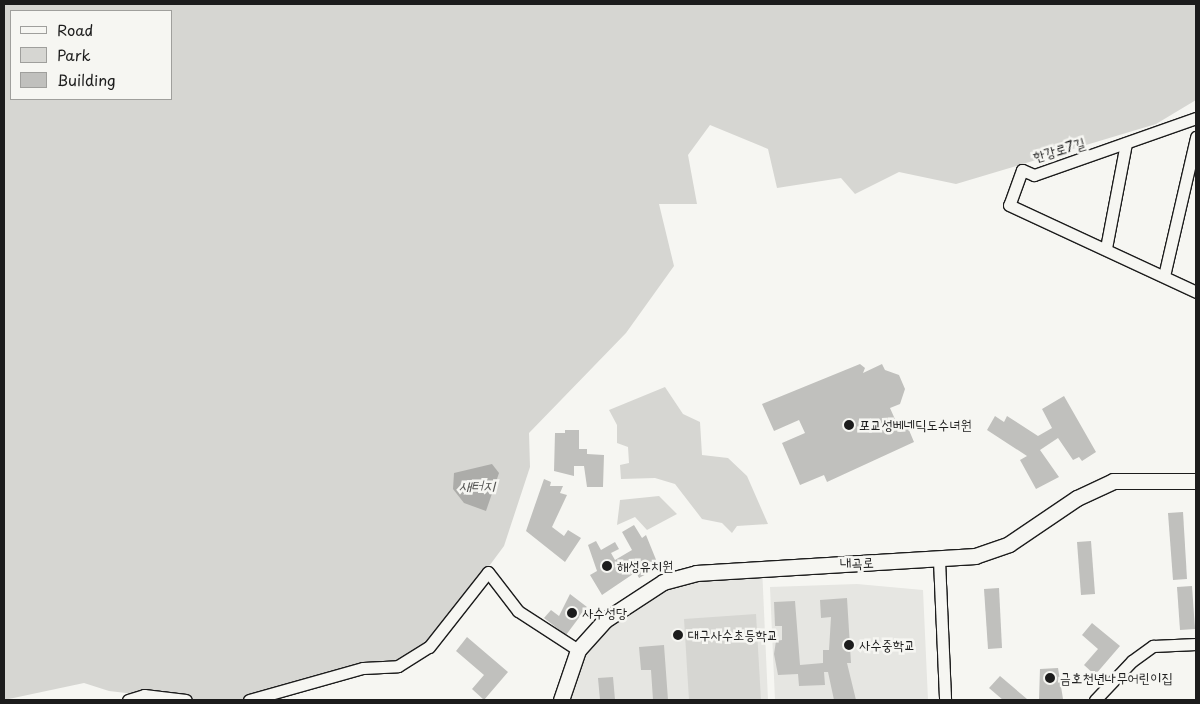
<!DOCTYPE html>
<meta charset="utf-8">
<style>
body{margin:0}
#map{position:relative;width:1200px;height:704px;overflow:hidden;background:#f6f6f2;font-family:"Playpen Sans","Poor Story",sans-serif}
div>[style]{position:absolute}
.built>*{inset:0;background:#e6e6e2}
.green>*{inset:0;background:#d6d6d2}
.water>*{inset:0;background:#acaca9}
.building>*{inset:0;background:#c0c0bd}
.roads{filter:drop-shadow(1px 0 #1c1c1c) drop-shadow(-1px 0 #1c1c1c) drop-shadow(0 1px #1c1c1c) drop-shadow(0 -1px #1c1c1c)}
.minor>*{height:11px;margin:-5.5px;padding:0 5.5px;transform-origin:5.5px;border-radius:5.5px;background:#f6f6f2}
.major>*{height:15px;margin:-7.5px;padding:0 7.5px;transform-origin:7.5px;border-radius:7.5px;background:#f6f6f2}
.dots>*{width:14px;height:14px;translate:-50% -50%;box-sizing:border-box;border:2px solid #f6f6f2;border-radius:50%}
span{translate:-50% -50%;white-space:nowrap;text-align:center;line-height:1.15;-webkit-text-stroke:5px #f6f6f2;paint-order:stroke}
.street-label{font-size:14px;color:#1c1c1c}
.poi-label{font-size:14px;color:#1c1c1c}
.left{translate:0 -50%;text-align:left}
.water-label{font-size:15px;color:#565654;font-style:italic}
.frame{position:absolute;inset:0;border:5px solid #1c1c1c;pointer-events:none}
.legend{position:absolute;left:10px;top:10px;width:162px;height:90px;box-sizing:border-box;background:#f6f6f2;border:1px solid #9f9f9c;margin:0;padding:6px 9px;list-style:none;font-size:15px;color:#1c1c1c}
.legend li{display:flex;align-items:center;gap:10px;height:25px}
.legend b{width:25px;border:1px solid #9f9f9c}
</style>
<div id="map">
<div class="built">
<div style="clip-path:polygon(762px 567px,768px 700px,561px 700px,578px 650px,663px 582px)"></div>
<div style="clip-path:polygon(857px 584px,923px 590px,928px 700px,775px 700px,770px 587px)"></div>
</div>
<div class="green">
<div style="clip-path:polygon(evenodd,4px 4px,1196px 4px,1196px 100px,1156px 124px,956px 184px,899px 172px,855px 194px,841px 178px,777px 188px,768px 149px,710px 125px,688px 155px,697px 204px,659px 204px,674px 266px,626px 333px,529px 433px,530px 467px,504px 546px,429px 647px,398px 666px,363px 668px,249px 700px,186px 700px,109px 691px,84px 683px,4px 700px,4px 4px,11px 11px,171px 11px,171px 99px,11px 99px,11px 11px)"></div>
<div style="clip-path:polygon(665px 387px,683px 414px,700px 422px,702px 455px,728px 458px,747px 476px,768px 524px,737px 526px,732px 533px,722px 523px,702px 519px,675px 484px,655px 478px,621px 479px,620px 465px,629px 463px,628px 447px,617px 443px,617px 425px,609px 410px)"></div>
<div style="clip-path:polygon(659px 496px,677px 514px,647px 530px,635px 517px,617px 525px,620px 500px)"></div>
<div style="clip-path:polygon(756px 614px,761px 700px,689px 700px,684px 619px)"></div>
</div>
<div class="water">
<div style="clip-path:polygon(492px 464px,499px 473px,486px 511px,464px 503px,453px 489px,454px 473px)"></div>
</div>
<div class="building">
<div style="clip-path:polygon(860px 364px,865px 368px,863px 373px,882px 364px,885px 370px,899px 375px,905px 389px,900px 404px,890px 408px,898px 426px,906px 423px,914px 442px,827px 482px,824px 475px,800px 485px,782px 443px,805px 433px,799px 420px,774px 431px,762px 404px)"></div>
<div style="clip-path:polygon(1064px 396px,1096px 452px,1082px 461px,1079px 457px,1073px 460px,1058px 438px,1040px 450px,1059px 477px,1036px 489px,1020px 460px,1027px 456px,987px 430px,995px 416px,1004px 422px,1007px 416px,1038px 436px,1052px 428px,1042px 409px)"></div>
<div style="clip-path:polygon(565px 430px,579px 430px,579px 449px,587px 449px,587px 454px,604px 455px,603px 487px,587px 487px,584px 466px,574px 466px,574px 476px,554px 471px,555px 433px,565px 433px)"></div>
<div style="clip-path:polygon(544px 479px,551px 482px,550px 486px,563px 486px,560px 493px,567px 495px,552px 527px,564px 536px,568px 530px,581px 538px,565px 562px,526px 531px)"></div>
<div style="clip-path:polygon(1183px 512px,1187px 579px,1173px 580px,1168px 513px)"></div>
<div style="clip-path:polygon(634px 525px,642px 538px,646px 535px,659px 567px,639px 578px,636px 572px,602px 595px,590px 575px,597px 571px,588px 545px,596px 541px,601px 550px,615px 542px,619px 549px,611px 553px,615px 560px,632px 550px,622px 532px)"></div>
<div style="clip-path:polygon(1091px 541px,1095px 594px,1081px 595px,1077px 542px)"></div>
<div style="clip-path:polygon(1192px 586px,1195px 629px,1180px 630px,1177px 587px)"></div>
<div style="clip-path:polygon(999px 588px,1002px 648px,988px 649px,984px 589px)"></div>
<div style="clip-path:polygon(570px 594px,587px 607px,566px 635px,544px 618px,551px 610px,559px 616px)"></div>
<div style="clip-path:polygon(847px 598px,851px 663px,847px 663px,856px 700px,834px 700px,828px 672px,824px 672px,825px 685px,799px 686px,798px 674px,778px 675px,774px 654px,776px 641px,782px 640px,782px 626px,775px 626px,774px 602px,795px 601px,800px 665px,823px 663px,823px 650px,829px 650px,831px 617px,821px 618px,820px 600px)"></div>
<div style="clip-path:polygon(1092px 623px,1120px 646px,1095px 675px,1084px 665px,1098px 649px,1082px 635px)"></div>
<div style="clip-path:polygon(467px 637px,508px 672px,484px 700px,472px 689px,484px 675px,456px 651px)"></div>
<div style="clip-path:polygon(664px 645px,668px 700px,653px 700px,651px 670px,641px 670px,639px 647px)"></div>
<div style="clip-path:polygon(1058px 668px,1063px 699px,1039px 700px,1040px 669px)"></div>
<div style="clip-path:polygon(1000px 676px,1027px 699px,1026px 700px,1003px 700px,989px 688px)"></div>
<div style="clip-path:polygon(613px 677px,615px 700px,600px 700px,598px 678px)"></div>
</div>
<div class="roads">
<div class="minor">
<div style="left:1196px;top:118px;width:172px;rotate:160.6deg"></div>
<div style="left:1034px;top:175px;width:13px;rotate:-157deg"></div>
<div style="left:1022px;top:170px;width:37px;rotate:110deg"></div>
<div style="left:1009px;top:205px;width:206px;rotate:24.9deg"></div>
<div style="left:1106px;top:248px;width:107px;rotate:-79.2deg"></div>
<div style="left:1164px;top:276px;width:143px;rotate:-77deg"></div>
<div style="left:939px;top:560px;width:140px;rotate:87.5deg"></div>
<div style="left:128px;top:700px;width:17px;rotate:-17deg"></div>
<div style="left:144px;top:695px;width:42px;rotate:6.8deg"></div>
<div style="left:249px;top:700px;width:118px;rotate:-15.7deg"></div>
<div style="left:363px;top:668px;width:35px;rotate:-3deg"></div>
<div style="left:398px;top:666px;width:36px;rotate:-32deg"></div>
<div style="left:429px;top:647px;width:95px;rotate:-51.8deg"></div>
<div style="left:488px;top:572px;width:49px;rotate:52.4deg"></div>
<div style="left:518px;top:611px;width:72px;rotate:33deg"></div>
<div style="left:1095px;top:700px;width:54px;rotate:-46.5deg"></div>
<div style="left:1132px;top:661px;width:26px;rotate:-36deg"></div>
<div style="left:1153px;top:646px;width:43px;rotate:-2.7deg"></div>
</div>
<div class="major">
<div style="left:561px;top:700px;width:53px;rotate:-71.2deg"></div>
<div style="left:578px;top:650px;width:40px;rotate:-48deg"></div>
<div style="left:605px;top:620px;width:69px;rotate:-33.2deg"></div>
<div style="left:663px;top:582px;width:34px;rotate:-15deg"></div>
<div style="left:696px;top:573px;width:280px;rotate:-3.5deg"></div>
<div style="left:975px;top:556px;width:36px;rotate:-19deg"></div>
<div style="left:1009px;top:544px;width:82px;rotate:-34.1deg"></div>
<div style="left:1077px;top:498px;width:40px;rotate:-25deg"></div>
<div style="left:1113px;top:481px;width:83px"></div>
</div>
</div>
<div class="dots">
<div style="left:849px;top:425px;background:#1c1c1c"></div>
<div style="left:607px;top:566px;background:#1c1c1c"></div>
<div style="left:572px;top:613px;background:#1c1c1c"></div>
<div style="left:678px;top:635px;background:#1c1c1c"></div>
<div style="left:849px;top:645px;background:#1c1c1c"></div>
<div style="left:1050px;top:678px;background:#1c1c1c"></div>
</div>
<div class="street-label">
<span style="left:1059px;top:150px;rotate:-16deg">한강로7길</span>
<span style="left:857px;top:563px;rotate:-2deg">내곡로</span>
</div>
<div class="poi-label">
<span class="left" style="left:859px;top:425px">포교성베네딕도수녀원</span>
<span class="left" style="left:617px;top:566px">해성유치원</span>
<span class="left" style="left:582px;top:613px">사수성당</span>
<span class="left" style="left:688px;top:635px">대구사수초등학교</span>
<span class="left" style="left:859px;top:645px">사수중학교</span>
<span class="left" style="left:1060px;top:678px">금호천년나무어린이집</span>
</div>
<div class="water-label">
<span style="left:477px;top:485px">새터지</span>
</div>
<div class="frame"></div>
<ul class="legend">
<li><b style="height:6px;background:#f6f6f2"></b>Road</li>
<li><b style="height:14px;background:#d6d6d2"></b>Park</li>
<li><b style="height:14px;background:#c0c0bd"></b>Building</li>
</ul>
</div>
